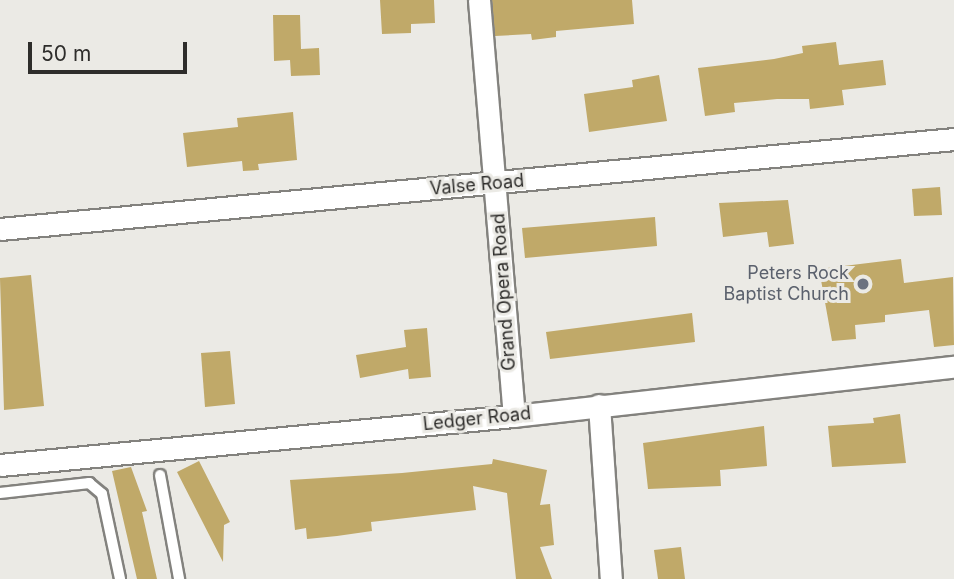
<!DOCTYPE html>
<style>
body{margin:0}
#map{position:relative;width:954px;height:579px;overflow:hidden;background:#ebeae5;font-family:Inter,sans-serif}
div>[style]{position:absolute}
.building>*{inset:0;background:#c0a969}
.roads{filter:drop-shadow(2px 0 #83827e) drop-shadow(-2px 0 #83827e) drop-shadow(0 2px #83827e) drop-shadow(0 -2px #83827e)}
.service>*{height:10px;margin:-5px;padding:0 5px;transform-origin:5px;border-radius:5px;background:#fff}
.minor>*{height:21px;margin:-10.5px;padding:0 10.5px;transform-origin:10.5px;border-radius:10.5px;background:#fff}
.dots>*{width:19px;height:19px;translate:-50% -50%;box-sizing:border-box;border:4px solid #ebeae5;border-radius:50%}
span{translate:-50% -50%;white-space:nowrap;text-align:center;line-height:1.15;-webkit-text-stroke:6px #ebeae5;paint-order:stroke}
.street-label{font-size:18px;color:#2e2d2b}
.worship-label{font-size:18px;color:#5b616d}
.right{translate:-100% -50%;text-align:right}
.scale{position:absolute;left:28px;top:42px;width:159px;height:32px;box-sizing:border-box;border:4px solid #2e2d2b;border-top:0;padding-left:9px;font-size:21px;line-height:24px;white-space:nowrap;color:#2e2d2b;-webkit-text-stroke:5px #ebeae5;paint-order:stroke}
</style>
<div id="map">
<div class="building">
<div style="clip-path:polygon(380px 0,434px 0,435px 23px,411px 24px,411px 33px,382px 34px)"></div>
<div style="clip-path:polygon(492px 0,632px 0,634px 24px,556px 31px,556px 37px,532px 40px,531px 34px,495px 36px)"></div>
<div style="clip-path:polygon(273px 15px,300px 15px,301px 49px,319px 48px,320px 75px,291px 76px,290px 60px,274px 61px)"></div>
<div style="clip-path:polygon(836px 42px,839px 65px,883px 60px,886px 85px,842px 90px,844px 105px,810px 109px,809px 99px,777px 99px,734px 103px,735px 112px,705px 116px,698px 68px,774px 59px,803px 53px,802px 46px)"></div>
<div style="clip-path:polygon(659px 75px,667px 121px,589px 132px,584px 94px,633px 87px,632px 80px)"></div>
<div style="clip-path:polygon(293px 112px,297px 160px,258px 164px,259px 170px,243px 171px,242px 161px,187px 167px,183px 133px,238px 127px,237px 118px)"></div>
<div style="clip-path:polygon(940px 187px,942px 215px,914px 216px,912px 189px)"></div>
<div style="clip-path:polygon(788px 200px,794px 244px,769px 247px,767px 232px,723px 237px,719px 203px)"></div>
<div style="clip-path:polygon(655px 217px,657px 246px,525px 258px,522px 228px)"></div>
<div style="clip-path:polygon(901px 259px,904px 283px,953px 277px,954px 345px,934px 347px,929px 310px,885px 315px,885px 322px,855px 325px,856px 339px,832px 341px,819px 269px)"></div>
<div style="clip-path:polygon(31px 275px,44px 406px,4px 410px,0 278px)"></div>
<div style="clip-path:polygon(692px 313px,695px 342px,550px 359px,546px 332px)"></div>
<div style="clip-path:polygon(427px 328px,431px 377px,409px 379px,408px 369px,360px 378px,356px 355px,406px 347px,404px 330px)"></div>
<div style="clip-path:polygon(230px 351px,235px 404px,205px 407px,201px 353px)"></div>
<div style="clip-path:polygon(900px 414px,906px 463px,832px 467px,828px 426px,874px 423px,873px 418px)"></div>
<div style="clip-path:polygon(764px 426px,767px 466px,720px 470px,721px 486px,648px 489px,643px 443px)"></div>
<div style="clip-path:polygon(493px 459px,547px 470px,540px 505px,550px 504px,554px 545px,540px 547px,552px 579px,516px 579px,507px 493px,473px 486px,476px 510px,371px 522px,372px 531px,337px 536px,307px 539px,306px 528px,295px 530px,290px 480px,402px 473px,492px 464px)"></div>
<div style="clip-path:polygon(199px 461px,230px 522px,224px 525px,223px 562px,177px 472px)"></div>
<div style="clip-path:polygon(131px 467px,147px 511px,142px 512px,157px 579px,137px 579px,112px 471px)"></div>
<div style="clip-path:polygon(681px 547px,685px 579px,658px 579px,654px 550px)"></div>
</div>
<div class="roads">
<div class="service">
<div style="left:160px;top:475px;width:106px;rotate:79.6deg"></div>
<div style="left:0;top:493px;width:90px;rotate:-6.4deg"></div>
<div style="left:89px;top:483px;width:17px;rotate:40deg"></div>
<div style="left:102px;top:494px;width:87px;rotate:78deg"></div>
</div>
<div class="minor">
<div style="left:479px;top:0;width:417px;rotate:85.2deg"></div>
<div style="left:0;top:229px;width:958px;rotate:-5.39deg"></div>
<div style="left:599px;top:405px;width:174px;rotate:86.1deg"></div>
<div style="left:0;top:465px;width:516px;rotate:-5.45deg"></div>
<div style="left:514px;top:416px;width:443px;rotate:-6.4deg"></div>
</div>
</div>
<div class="dots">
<div style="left:863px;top:284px;background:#6b7280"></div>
</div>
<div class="street-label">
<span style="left:477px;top:185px;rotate:-5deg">Valse Road</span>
<span style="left:504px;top:292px;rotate:-94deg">Grand Opera Road</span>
<span style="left:477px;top:419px;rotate:-6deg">Ledger Road</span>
</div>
<div class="worship-label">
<span class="right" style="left:849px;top:284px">Peters Rock<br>Baptist Church</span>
</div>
<div class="scale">50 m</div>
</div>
